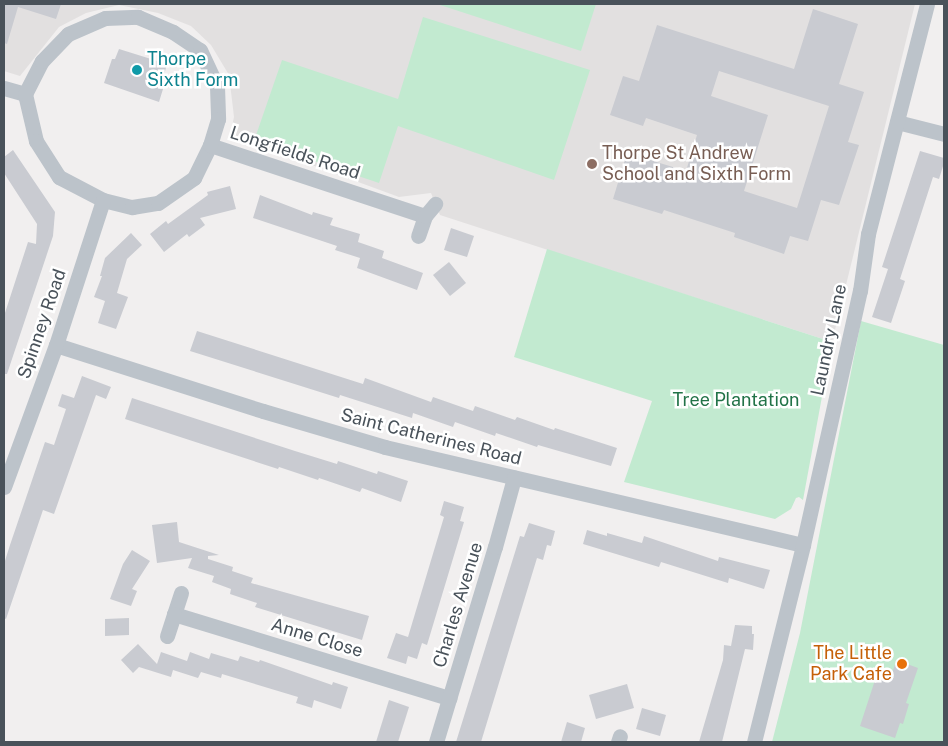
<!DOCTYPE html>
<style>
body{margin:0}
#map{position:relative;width:948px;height:746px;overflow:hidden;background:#f1efef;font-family:"Public Sans",sans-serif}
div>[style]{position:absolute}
.education>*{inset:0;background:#e2e0e0}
.green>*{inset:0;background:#c2ead0}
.building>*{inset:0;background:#c9cbd1}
.street>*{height:15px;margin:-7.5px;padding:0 7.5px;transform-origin:7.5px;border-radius:7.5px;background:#bcc3ca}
.dots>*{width:14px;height:14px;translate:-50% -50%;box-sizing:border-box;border:2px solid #fff;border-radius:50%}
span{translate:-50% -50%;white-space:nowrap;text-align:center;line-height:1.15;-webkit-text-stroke:5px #fff;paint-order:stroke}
.culture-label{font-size:18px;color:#0d838f}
.left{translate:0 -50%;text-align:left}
.street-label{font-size:18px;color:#49525a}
.education-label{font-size:18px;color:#785e54}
.park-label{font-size:18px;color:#227348}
.food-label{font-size:18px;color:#c56008}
.right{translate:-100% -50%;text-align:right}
.frame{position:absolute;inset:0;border:5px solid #49525a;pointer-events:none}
</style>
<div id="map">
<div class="education">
<div style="clip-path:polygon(4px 4px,915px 4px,832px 342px,440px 215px,431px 193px,399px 197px,230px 135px,234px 117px,229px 75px,211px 45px,191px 26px,158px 13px,119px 5px,86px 13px,59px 27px,20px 76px,4px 71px)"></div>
</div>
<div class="green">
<div style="clip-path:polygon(437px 4px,596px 4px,581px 51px)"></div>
<div style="clip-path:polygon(423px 17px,590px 70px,554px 180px,398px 126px,379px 183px,254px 141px,282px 60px,398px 99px)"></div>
<div style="clip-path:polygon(547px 249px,832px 342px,803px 500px,799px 497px,796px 498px,791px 509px,775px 519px,624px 482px,652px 401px,514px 357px)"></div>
<div style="clip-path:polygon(861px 321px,944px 345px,944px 742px,772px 742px,800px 633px)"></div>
</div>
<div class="building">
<div style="clip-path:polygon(4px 4px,61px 4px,56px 19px,18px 7px,7px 44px,4px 43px)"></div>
<div style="clip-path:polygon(evenodd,813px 9px,858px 24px,839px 84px,864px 92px,848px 142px,859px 145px,839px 205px,821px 200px,808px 241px,790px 236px,784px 254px,734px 237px,735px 233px,664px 210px,662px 214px,613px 199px,627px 153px,686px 171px,697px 135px,646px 118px,643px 126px,610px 115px,623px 76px,639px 81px,657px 25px,794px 69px,813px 9px,719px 71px,829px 106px,797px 208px,744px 191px,768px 115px,711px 96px,719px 71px)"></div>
<div style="clip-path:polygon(119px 49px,167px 64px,164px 75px,167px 76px,159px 102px,104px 83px,112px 59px,115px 59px)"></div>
<div style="clip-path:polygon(13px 150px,55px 212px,53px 236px,7px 374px,4px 374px,4px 316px,28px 242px,36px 244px,37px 224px,4px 173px,4px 157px)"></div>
<div style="clip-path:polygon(920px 151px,944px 158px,944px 163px,939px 179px,933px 177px,900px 279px,905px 281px,891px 323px,872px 317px,888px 269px,882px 267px)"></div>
<div style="clip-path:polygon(230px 186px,236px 209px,200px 218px,205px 225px,189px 237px,187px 234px,164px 252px,150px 234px,166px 221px,168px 224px,208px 195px,207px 192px)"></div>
<div style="clip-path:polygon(260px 195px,312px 215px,313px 212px,333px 218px,330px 225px,360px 234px,358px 242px,384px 251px,382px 258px,423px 273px,417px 290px,357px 268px,360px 258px,335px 250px,337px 246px,253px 218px)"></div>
<div style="clip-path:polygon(451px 228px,474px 236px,467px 257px,444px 250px)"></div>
<div style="clip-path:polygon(131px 233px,142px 245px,127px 259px,117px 293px,128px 297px,116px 329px,98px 323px,105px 301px,94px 297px,102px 276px,100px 276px,105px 258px)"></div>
<div style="clip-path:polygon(449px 262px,466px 283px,450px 296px,433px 275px)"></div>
<div style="clip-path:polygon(197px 331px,363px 384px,365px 378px,431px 402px,433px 397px,473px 411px,475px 406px,515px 420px,517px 417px,554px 430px,555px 428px,617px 448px,611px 466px,538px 445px,537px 447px,496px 433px,495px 436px,455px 422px,453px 427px,413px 413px,412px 418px,340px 395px,339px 398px,190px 351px)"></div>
<div style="clip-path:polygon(82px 376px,111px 387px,106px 399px,96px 395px,54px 514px,43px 510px,6px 619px,4px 618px,4px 564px,10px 545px,45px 442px,54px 445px,66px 409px,58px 406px,62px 394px,74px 398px)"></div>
<div style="clip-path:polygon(132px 398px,295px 451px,337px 464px,338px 461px,377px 474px,378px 471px,408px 481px,401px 502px,362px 488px,360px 492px,319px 478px,318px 480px,279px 467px,278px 469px,125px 419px)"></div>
<div style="clip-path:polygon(444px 501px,464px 507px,460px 521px,464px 522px,427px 645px,422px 643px,417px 659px,408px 656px,406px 664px,387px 658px,396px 633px,408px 637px,444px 517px,440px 515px)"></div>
<div style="clip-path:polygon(177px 522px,179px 542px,219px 555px,208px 556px,208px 559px,233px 567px,232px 571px,253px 578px,251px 583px,369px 616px,362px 640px,255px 607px,257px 603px,230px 594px,231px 589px,212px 582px,214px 576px,188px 568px,192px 558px,157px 563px,152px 525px)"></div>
<div style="clip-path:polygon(529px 523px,555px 531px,551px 546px,547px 545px,543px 560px,537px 558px,481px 742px,456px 742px,520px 536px,524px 537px)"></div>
<div style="clip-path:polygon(587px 530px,607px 536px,607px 533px,642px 543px,644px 536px,718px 561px,719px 557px,770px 570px,764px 589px,729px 578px,728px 583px,661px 562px,659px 567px,583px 544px)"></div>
<div style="clip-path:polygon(132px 550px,150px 561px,132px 589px,137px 591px,131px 606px,110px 599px,123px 564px)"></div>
<div style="clip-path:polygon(129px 618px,129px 635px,105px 636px,105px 619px)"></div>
<div style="clip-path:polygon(735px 625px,752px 626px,752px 634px,754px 634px,753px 650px,745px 649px,722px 742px,699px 742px,723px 660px,724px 645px,731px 646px)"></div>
<div style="clip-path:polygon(138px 644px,157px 664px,161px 652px,187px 661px,190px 652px,209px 659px,211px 653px,238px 661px,240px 656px,259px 662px,260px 660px,332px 685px,333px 682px,348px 687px,341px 709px,314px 700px,312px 708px,296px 703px,298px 697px,222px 674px,221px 678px,201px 672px,198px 678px,173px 670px,171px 677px,139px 667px,133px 673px,121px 660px)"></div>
<div style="clip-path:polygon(899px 661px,918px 668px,906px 703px,909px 704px,903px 724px,900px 723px,895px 738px,860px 726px,876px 677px,889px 681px,896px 662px)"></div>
<div style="clip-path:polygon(627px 684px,634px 708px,596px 719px,589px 695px)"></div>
<div style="clip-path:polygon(389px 700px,409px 707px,398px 742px,376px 742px)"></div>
<div style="clip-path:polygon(642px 708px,666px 715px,660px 736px,636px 729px)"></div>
<div style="clip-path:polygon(567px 722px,585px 728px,581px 742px,561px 742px)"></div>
</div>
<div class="street">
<div style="left:4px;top:88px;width:22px;rotate:16deg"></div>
<div style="left:25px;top:94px;width:48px;rotate:76.8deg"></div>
<div style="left:36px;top:141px;width:43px;rotate:57.4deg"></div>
<div style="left:59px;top:177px;width:50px;rotate:27.6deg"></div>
<div style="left:103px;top:200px;width:30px;rotate:14deg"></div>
<div style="left:132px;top:207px;width:26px;rotate:-9deg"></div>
<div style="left:158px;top:203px;width:44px;rotate:-34.8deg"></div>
<div style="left:194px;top:178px;width:37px;rotate:-64deg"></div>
<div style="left:210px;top:145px;width:226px;rotate:18.3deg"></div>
<div style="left:425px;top:216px;width:21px;rotate:109deg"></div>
<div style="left:25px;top:94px;width:37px;rotate:-63deg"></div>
<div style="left:42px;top:61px;width:37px;rotate:-46deg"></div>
<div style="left:68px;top:34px;width:40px;rotate:-23.4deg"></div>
<div style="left:105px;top:18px;width:33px;rotate:-2deg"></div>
<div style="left:138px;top:17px;width:38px;rotate:23deg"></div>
<div style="left:173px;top:32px;width:32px;rotate:34deg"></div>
<div style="left:200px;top:50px;width:40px;rotate:65deg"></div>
<div style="left:217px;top:86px;width:33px;rotate:88deg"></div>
<div style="left:218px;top:119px;width:27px;rotate:107deg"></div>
<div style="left:897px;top:122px;width:49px;rotate:14.3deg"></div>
<div style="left:425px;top:216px;width:16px;rotate:-50deg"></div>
<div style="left:56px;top:345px;width:217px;rotate:17.7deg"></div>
<div style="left:263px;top:411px;width:127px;rotate:16.4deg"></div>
<div style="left:385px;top:447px;width:429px;rotate:13.2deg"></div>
<div style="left:4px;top:487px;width:151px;rotate:-69.9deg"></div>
<div style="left:56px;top:345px;width:152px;rotate:-72deg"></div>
<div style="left:181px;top:593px;width:22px;rotate:108deg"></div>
<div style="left:174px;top:614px;width:288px;rotate:17deg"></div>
<div style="left:167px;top:636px;width:23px;rotate:-72deg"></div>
<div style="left:436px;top:742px;width:204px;rotate:-73.2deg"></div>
<div style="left:495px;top:547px;width:72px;rotate:-74.6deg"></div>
<div style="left:618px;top:742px;width:6px;rotate:-72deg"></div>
<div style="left:754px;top:742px;width:203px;rotate:-76deg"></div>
<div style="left:803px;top:545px;width:260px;rotate:-77.4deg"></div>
<div style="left:860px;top:291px;width:58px;rotate:-82deg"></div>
<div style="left:868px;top:234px;width:237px;rotate:-75.6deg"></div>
</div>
<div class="dots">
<div style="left:137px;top:70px;background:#0f9aa8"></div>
<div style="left:592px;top:164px;background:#8d6e63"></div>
<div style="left:902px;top:664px;background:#e8710a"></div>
</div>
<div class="culture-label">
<span class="left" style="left:147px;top:70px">Thorpe<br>Sixth Form</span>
</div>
<div class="street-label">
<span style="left:295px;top:153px;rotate:18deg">Longfields Road</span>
<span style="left:42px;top:324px;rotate:-71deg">Spinney Road</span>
<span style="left:829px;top:340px;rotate:-78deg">Laundry Lane</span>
<span style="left:431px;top:437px;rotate:14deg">Saint Catherines Road</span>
<span style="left:458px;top:605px;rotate:-73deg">Charles Avenue</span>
<span style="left:317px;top:638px;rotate:17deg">Anne Close</span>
</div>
<div class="education-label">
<span class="left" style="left:602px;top:164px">Thorpe St Andrew<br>School and Sixth Form</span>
</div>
<div class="park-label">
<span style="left:736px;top:400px">Tree Plantation</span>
</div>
<div class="food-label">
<span class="right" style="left:892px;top:664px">The Little<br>Park Cafe</span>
</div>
<div class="frame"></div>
</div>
